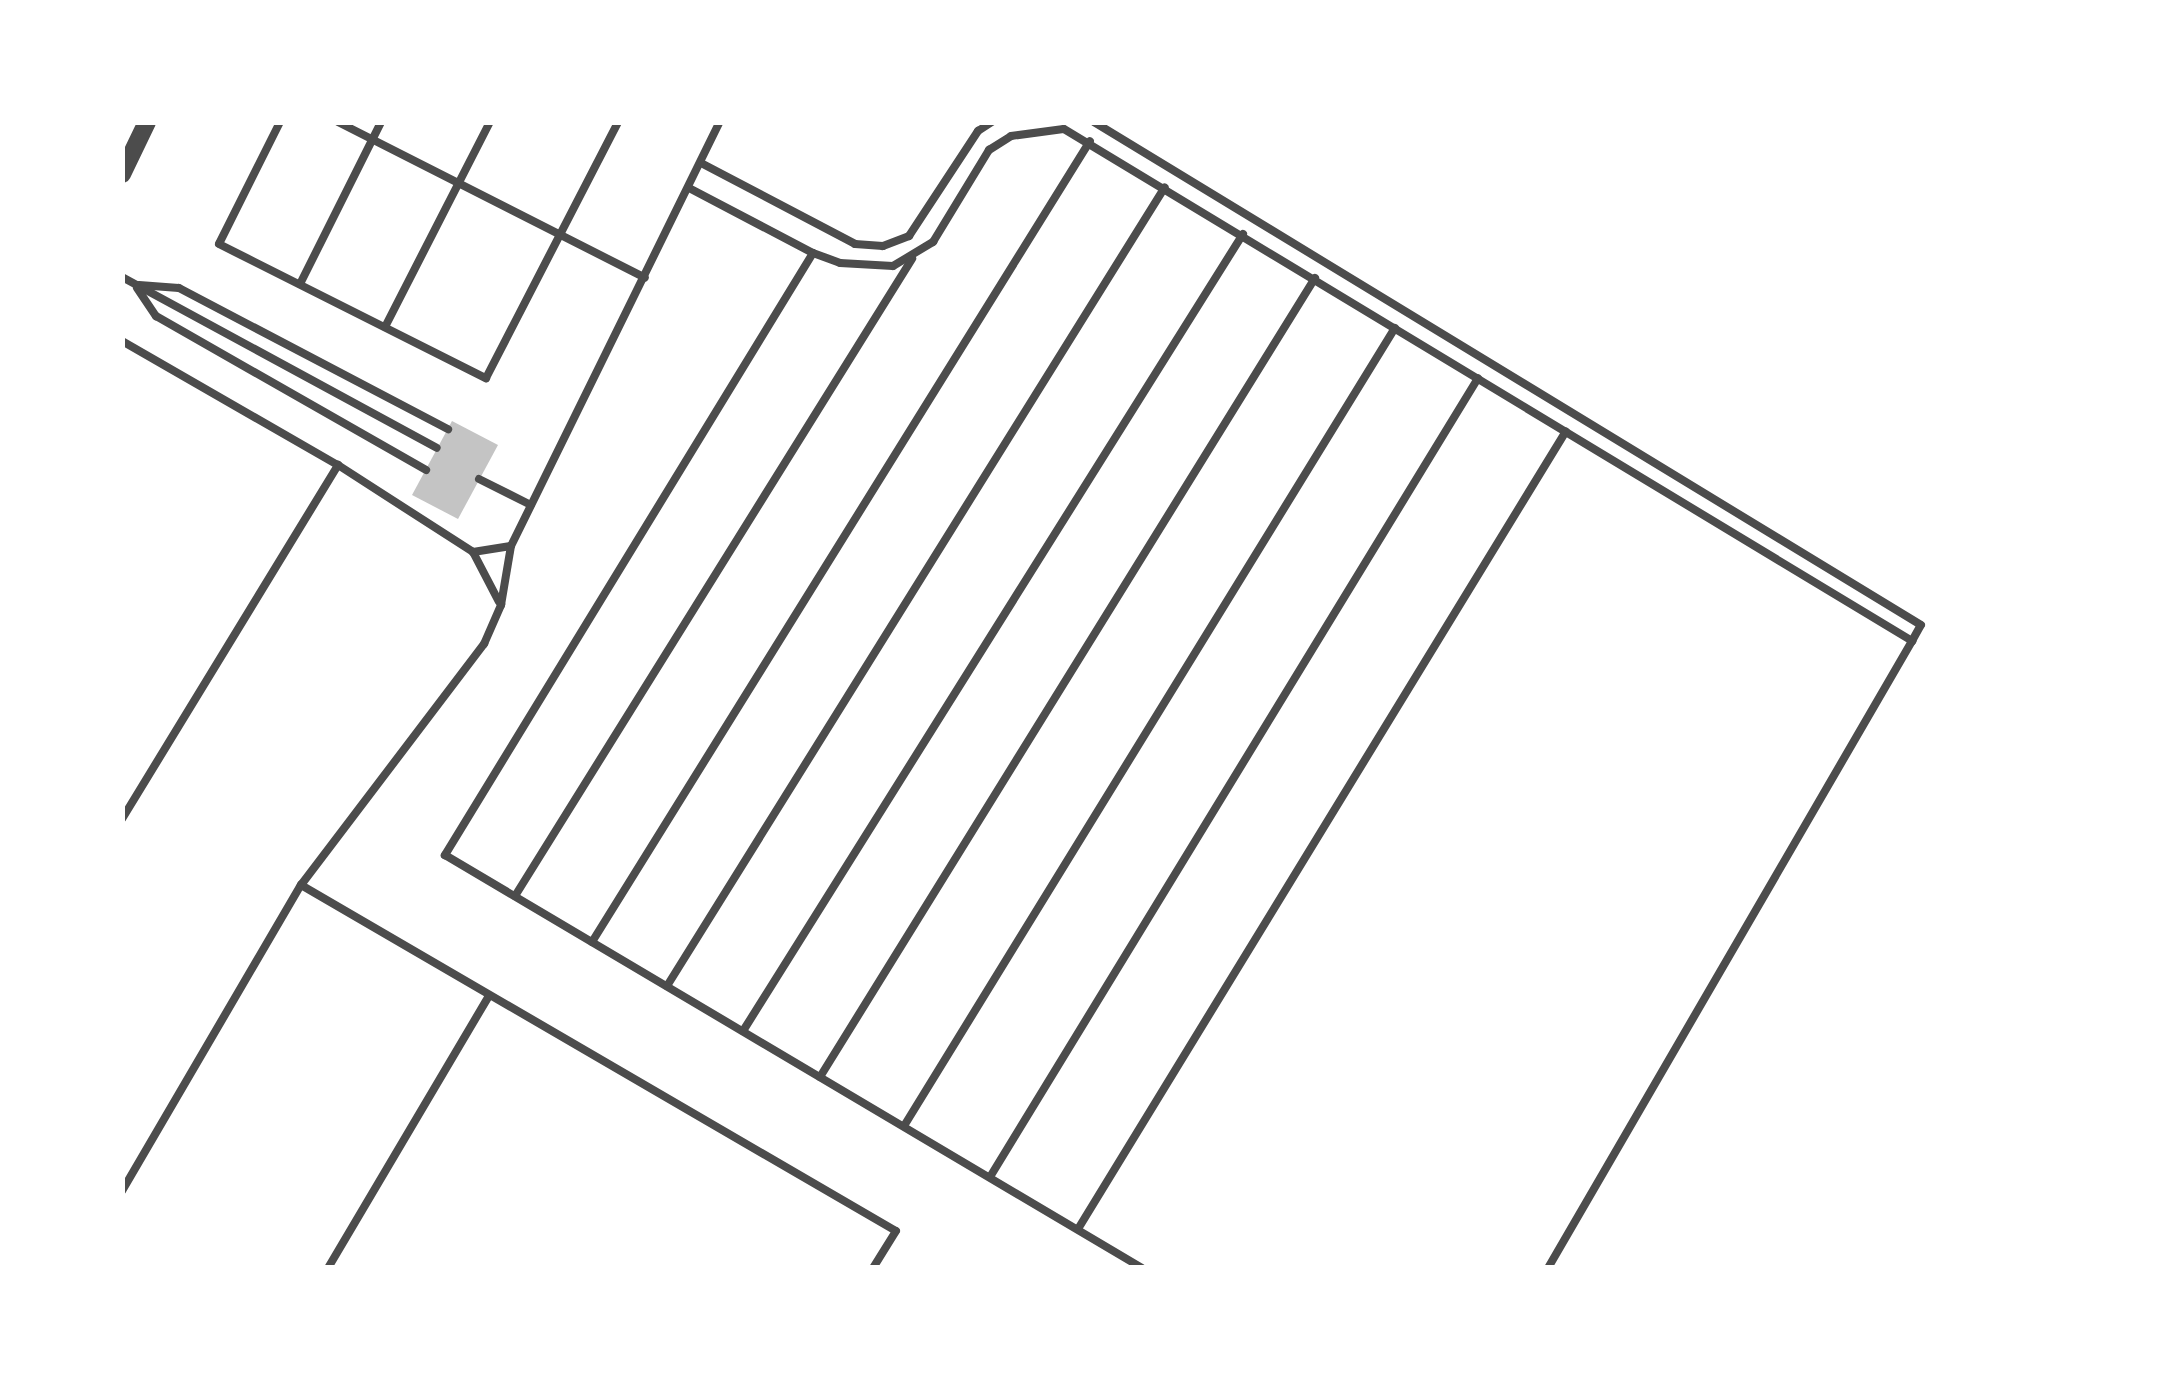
<!DOCTYPE html>
<style>
body{margin:0}
#map{position:relative;width:2166px;height:1390px;overflow:hidden;background:#fff;font-family:"Public Sans",sans-serif}
div>[style]{position:absolute}
.building>*{inset:0;background:#c4c4c4}
.service>*{height:8px;margin:-4px;padding:0 4px;transform-origin:4px;border-radius:4px;background:#4c4c4c}
.tertiary>*{height:18px;margin:-9px;padding:0 9px;transform-origin:9px;border-radius:9px;background:#4c4c4c}
span{translate:-50% -50%;white-space:nowrap;text-align:center;line-height:1.15;-webkit-text-stroke:8px #fff;paint-order:stroke}
.frame{position:absolute;inset:0;border:125px solid #fff;pointer-events:none}
</style>
<div id="map">
<div class="building">
<div style="clip-path:polygon(452px 421px,498px 445px,458px 519px,412px 495px)"></div>
</div>
<div class="service">
<div style="left:280px;top:122px;width:136px;rotate:116.6deg"></div>
<div style="left:219px;top:244px;width:299px;rotate:26.7deg"></div>
<div style="left:486px;top:378px;width:288px;rotate:-62.7deg"></div>
<div style="left:338px;top:122px;width:344px;rotate:26.9deg"></div>
<div style="left:701px;top:163px;width:174px;rotate:27.7deg"></div>
<div style="left:855px;top:244px;width:28px;rotate:4deg"></div>
<div style="left:883px;top:246px;width:28px;rotate:-21deg"></div>
<div style="left:909px;top:236px;width:126px;rotate:-56.7deg"></div>
<div style="left:978px;top:131px;width:17px;rotate:-33deg"></div>
<div style="left:689px;top:188px;width:140px;rotate:27.7deg"></div>
<div style="left:813px;top:253px;width:29px;rotate:20deg"></div>
<div style="left:840px;top:263px;width:53px;rotate:3.2deg"></div>
<div style="left:893px;top:266px;width:47px;rotate:-31deg"></div>
<div style="left:933px;top:242px;width:108px;rotate:-58.7deg"></div>
<div style="left:989px;top:150px;width:26px;rotate:-32deg"></div>
<div style="left:1011px;top:136px;width:53px;rotate:-7.5deg"></div>
<div style="left:1064px;top:129px;width:991px;rotate:31.12deg"></div>
<div style="left:1912px;top:641px;width:18px;rotate:-61deg"></div>
<div style="left:1921px;top:625px;width:968px;rotate:-148.69deg"></div>
<div style="left:813px;top:253px;width:706px;rotate:121.44deg"></div>
<div style="left:445px;top:855px;width:810px;rotate:30.65deg"></div>
<div style="left:122px;top:277px;width:358px;rotate:28.5deg"></div>
<div style="left:300px;top:284px;width:181px;rotate:-63.4deg"></div>
<div style="left:139px;top:285px;width:40px;rotate:4.3deg"></div>
<div style="left:179px;top:288px;width:304px;rotate:27.7deg"></div>
<div style="left:137px;top:288px;width:34px;rotate:56deg"></div>
<div style="left:156px;top:316px;width:311px;rotate:29.7deg"></div>
<div style="left:385px;top:327px;width:230px;rotate:-62.9deg"></div>
<div style="left:122px;top:341px;width:249px;rotate:29.9deg"></div>
<div style="left:338px;top:465px;width:161px;rotate:32.8deg"></div>
<div style="left:473px;top:552px;width:56px;rotate:62.5deg"></div>
<div style="left:479px;top:479px;width:58px;rotate:26.6deg"></div>
<div style="left:473px;top:552px;width:38px;rotate:-9deg"></div>
<div style="left:122px;top:819px;width:415px;rotate:-58.6deg"></div>
<div style="left:301px;top:885px;width:688px;rotate:30.18deg"></div>
<div style="left:896px;top:1231px;width:44px;rotate:121.9deg"></div>
<div style="left:515px;top:896px;width:751px;rotate:-58.07deg"></div>
<div style="left:592px;top:942px;width:943px;rotate:-58.13deg"></div>
<div style="left:667px;top:986px;width:941px;rotate:-58.07deg"></div>
<div style="left:743px;top:1031px;width:941px;rotate:-57.9deg"></div>
<div style="left:820px;top:1077px;width:940px;rotate:-58.22deg"></div>
<div style="left:904px;top:1126px;width:937px;rotate:-58.4deg"></div>
<div style="left:990px;top:1177px;width:936px;rotate:-58.58deg"></div>
<div style="left:122px;top:1191px;width:355px;rotate:-59.7deg"></div>
<div style="left:301px;top:885px;width:303px;rotate:-52.8deg"></div>
<div style="left:484px;top:644px;width:43px;rotate:-66.4deg"></div>
<div style="left:501px;top:605px;width:60px;rotate:-80.4deg"></div>
<div style="left:511px;top:546px;width:473px;rotate:-63.8deg"></div>
<div style="left:1078px;top:1229px;width:935px;rotate:-58.55deg"></div>
<div style="left:328px;top:1268px;width:315px;rotate:-59.4deg"></div>
<div style="left:1548px;top:1268px;width:725px;rotate:-59.86deg"></div>
</div>
<div class="tertiary">
<div style="left:122px;top:174px;width:58px;rotate:-64.3deg"></div>
</div>
<div class="frame"></div>
</div>
